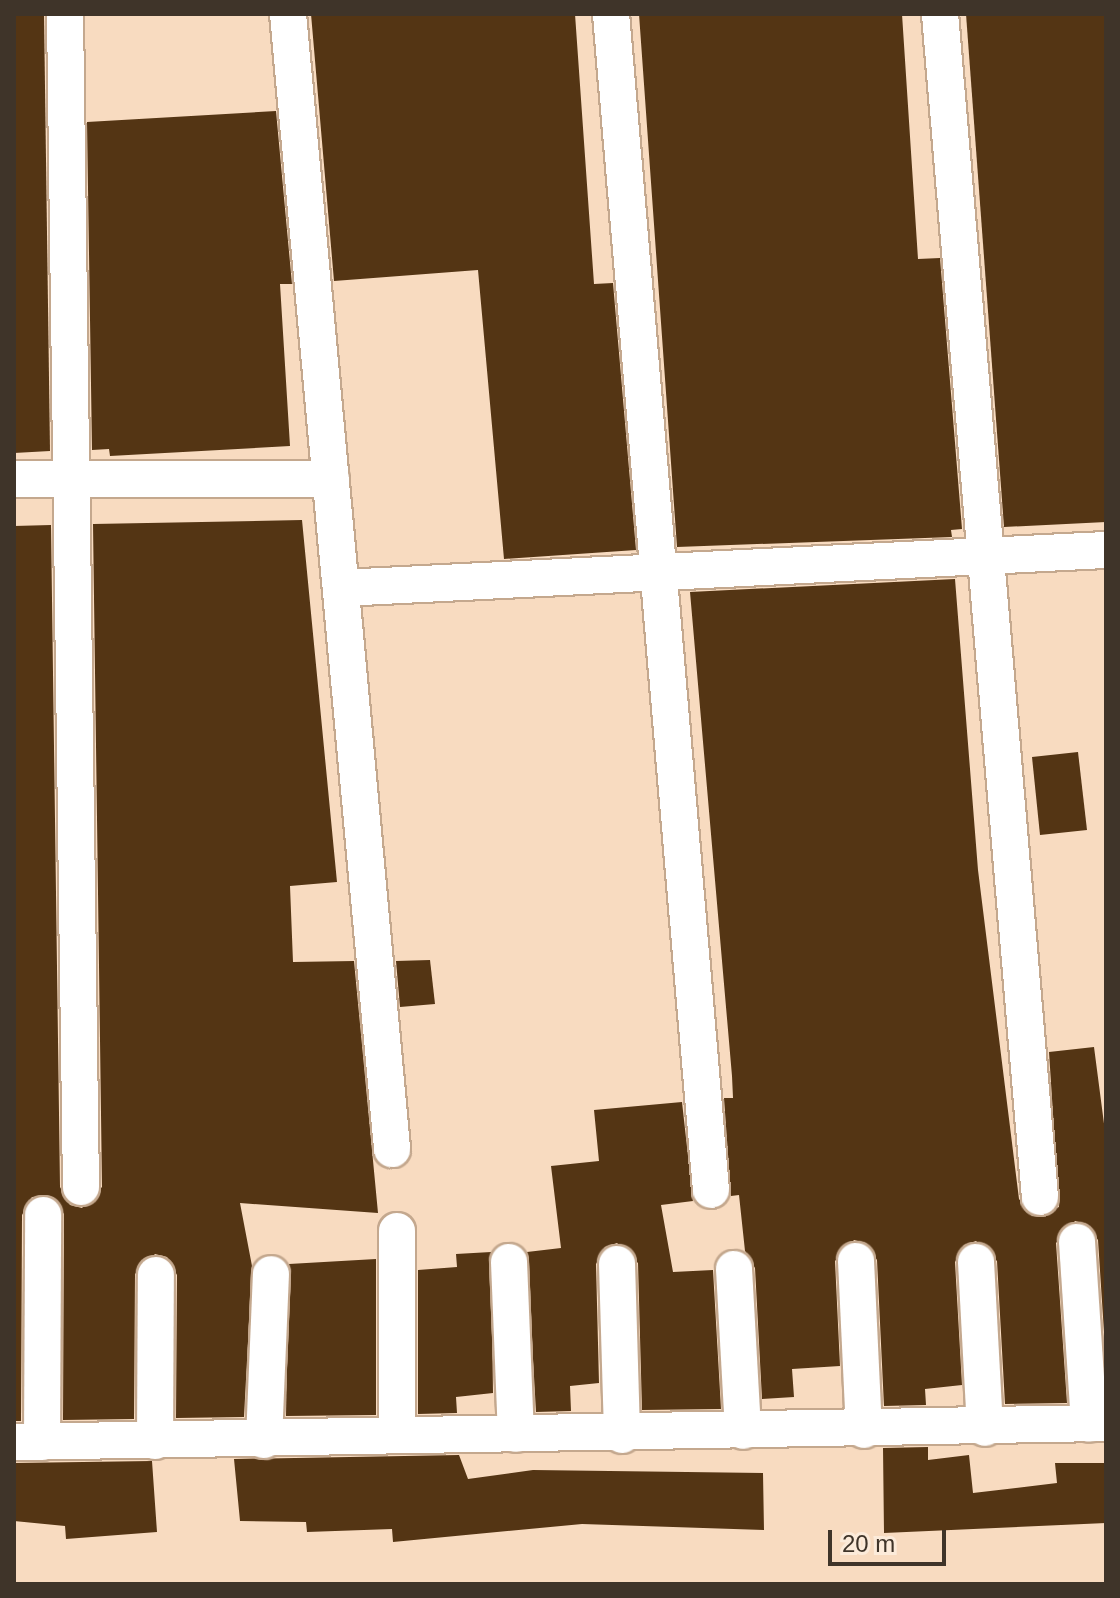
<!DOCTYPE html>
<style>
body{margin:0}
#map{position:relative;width:1120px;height:1598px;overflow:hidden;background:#f8dbc0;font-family:Helvetica,sans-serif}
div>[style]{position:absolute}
.building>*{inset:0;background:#543514}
.roads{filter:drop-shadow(2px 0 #c4a88e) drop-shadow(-2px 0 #c4a88e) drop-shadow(0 2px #c4a88e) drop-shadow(0 -2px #c4a88e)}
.minor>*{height:36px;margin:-18px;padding:0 18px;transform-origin:18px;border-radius:18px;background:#fff}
span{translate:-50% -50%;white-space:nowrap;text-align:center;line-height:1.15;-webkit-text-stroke:8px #fcebda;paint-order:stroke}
.frame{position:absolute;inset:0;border:16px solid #3f3429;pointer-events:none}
.scale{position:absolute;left:828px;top:1530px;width:118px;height:36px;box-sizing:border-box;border:4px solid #3f3429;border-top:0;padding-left:10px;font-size:24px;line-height:28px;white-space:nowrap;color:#3f3429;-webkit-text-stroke:6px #fcebda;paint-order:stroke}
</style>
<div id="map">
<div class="building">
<div style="clip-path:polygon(14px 14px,44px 14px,50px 451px,14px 453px)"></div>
<div style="clip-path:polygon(311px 14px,575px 14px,594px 284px,613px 283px,636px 550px,504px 559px,478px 270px,334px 281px)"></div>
<div style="clip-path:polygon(639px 14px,902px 14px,918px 259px,940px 258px,962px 529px,951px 530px,952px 537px,677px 547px)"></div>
<div style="clip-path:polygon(966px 14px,1106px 14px,1106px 522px,1004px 527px)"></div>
<div style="clip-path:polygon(276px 111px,292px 284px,280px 284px,290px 446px,110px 456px,109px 449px,92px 450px,87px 122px)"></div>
<div style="clip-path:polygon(302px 520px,337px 882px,290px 886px,293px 962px,354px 961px,378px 1213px,240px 1203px,252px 1266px,244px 1417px,176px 1418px,177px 1275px,167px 1257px,155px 1254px,135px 1274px,134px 1419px,63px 1420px,64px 1214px,53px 1197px,32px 1197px,22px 1215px,21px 1421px,14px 1421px,14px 526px,51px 525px,60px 1187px,70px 1205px,82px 1208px,102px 1187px,93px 524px)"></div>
<div style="clip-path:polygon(955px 579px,978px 870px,1019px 1199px,1032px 1216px,1059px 1207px,1049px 1052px,1094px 1047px,1106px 1139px,1106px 1363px,1098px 1240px,1087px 1224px,1075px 1221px,1056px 1243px,1067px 1403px,1005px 1404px,997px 1261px,976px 1241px,964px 1245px,955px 1262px,962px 1385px,925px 1389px,926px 1405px,884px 1406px,877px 1260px,866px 1243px,854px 1240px,835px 1261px,840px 1366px,792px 1369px,794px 1397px,762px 1399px,755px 1268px,745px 1251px,739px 1195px,731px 1196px,724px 1098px,733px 1098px,732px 1076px,690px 592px)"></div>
<div style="clip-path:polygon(1078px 752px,1087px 830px,1040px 835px,1032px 757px)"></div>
<div style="clip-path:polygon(430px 960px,435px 1004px,400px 1007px,396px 961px)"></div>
<div style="clip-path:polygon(682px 1102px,693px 1201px,661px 1205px,673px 1272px,713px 1270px,721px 1409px,642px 1410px,638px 1263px,617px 1243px,605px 1247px,596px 1264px,599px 1383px,570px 1386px,571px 1411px,536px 1412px,527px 1252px,561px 1248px,551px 1166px,599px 1161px,594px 1110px)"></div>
<div style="clip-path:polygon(491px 1252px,493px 1393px,456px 1397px,457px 1413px,418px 1414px,418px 1270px,457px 1267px,456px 1254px)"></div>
<div style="clip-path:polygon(376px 1259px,376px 1415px,286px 1416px,289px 1264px)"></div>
<div style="clip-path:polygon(928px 1447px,928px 1460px,969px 1455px,973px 1493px,1057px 1483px,1055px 1463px,1106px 1463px,1106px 1523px,884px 1533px,883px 1448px)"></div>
<div style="clip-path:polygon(459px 1455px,468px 1479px,533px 1470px,763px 1473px,764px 1530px,582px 1524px,393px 1542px,392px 1529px,307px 1532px,306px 1522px,240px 1521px,234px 1459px)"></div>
<div style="clip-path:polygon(152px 1461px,157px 1532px,66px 1539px,65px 1526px,14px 1521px,14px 1463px)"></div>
</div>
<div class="roads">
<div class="minor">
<div style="left:65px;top:14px;width:1173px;rotate:89.22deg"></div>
<div style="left:288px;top:14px;width:1140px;rotate:84.76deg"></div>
<div style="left:611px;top:14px;width:1180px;rotate:85.14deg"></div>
<div style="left:940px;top:14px;width:1187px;rotate:85.17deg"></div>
<div style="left:14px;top:479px;width:317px"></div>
<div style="left:342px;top:588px;width:765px;rotate:-2.85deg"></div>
<div style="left:397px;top:1231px;width:200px;rotate:90deg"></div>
<div style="left:1077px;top:1242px;width:182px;rotate:86.2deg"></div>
<div style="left:856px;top:1261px;width:169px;rotate:87.3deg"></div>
<div style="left:509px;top:1262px;width:172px;rotate:87.7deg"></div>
<div style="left:976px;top:1262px;width:166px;rotate:86.9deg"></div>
<div style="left:617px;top:1264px;width:171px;rotate:88.3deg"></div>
<div style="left:734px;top:1269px;width:162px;rotate:86.8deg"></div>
<div style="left:264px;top:1440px;width:166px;rotate:-87.6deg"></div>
<div style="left:155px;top:1441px;width:166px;rotate:-89.7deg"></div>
<div style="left:14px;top:1442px;width:1092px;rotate:-1deg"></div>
<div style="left:42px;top:1442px;width:227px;rotate:-89.7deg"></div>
</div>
</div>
<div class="frame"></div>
<div class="scale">20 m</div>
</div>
